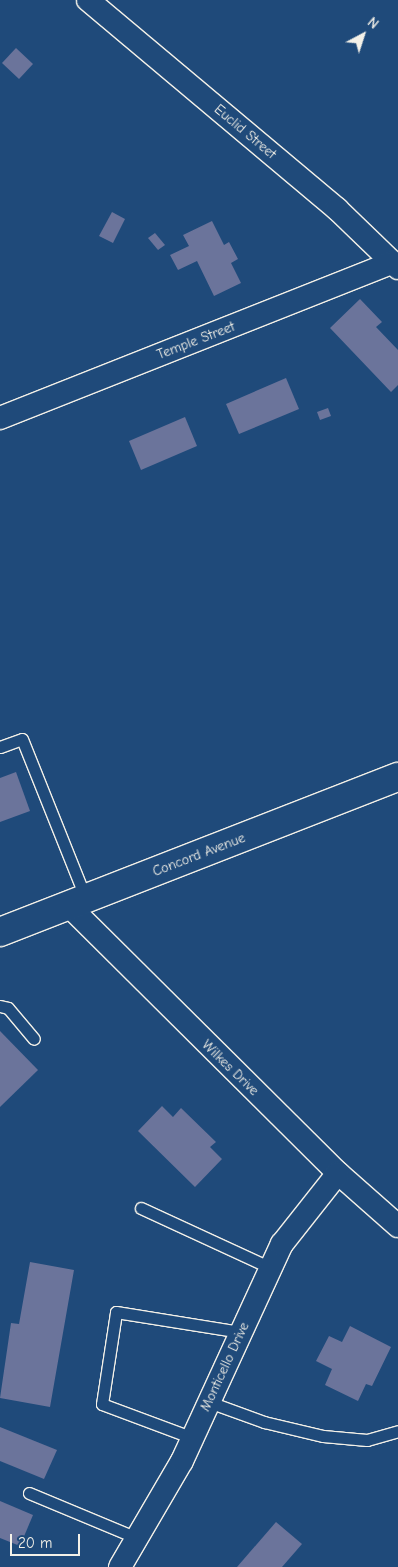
<!DOCTYPE html>
<style>
body{margin:0}
#map{position:relative;width:398px;height:1567px;overflow:hidden;background:#1f4a7a;font-family:"Comic Neue",sans-serif}
div>[style]{position:absolute}
.building>*{inset:0;background:#6b749b}
.roads{filter:drop-shadow(1px 0 #f4f1e8) drop-shadow(-1px 0 #f4f1e8) drop-shadow(0 1px #f4f1e8) drop-shadow(0 -1px #f4f1e8)}
.service>*{height:11px;margin:-5.5px;padding:0 5.5px;transform-origin:5.5px;border-radius:5.5px;background:#1f4a7a}
.minor>*{height:22px;margin:-11px;padding:0 11px;transform-origin:11px;border-radius:11px;background:#1f4a7a}
.tertiary>*{height:28px;margin:-14px;padding:0 14px;transform-origin:14px;border-radius:14px;background:#1f4a7a}
span{translate:-50% -50%;white-space:nowrap;text-align:center;line-height:1.15;-webkit-text-stroke:4px #1f4a7a;paint-order:stroke}
.street-label{font-size:14px;color:#f4f1e8}
.north{position:absolute;left:338px;top:10px;width:50px;height:50px;-webkit-text-stroke:4px #1f4a7a;paint-order:stroke;rotate:40deg;font-size:14px;font-weight:700;line-height:20px;text-align:center;color:#f4f1e8}
.north::after{content:'';display:block;margin:auto;width:18px;height:22px;background:#f4f1e8;clip-path:polygon(50% 0,100% 100%,50% 72%,0 100%)}
.scale{position:absolute;left:10px;top:1534px;width:70px;height:22px;box-sizing:border-box;border:2px solid #f4f1e8;border-top:0;padding-left:6px;font-size:15px;line-height:18px;white-space:nowrap;color:#f4f1e8;-webkit-text-stroke:4px #1f4a7a;paint-order:stroke}
</style>
<div id="map">
<div class="building">
<div style="clip-path:polygon(16px 48px,33px 64px,19px 79px,2px 63px)"></div>
<div style="clip-path:polygon(112px 212px,125px 219px,113px 243px,99px 236px)"></div>
<div style="clip-path:polygon(212px 221px,224px 245px,229px 242px,238px 259px,231px 263px,241px 283px,214px 296px,197px 261px,178px 270px,170px 255px,189px 246px,183px 235px)"></div>
<div style="clip-path:polygon(155px 233px,165px 245px,158px 250px,148px 238px)"></div>
<div style="clip-path:polygon(360px 299px,382px 322px,376px 327px,398px 350px,398px 385px,391px 392px,330px 328px)"></div>
<div style="clip-path:polygon(286px 378px,299px 409px,239px 434px,226px 404px)"></div>
<div style="clip-path:polygon(328px 408px,331px 416px,320px 420px,317px 412px)"></div>
<div style="clip-path:polygon(185px 417px,197px 446px,141px 470px,129px 441px)"></div>
<div style="clip-path:polygon(16px 772px,30px 811px,0 822px,0 778px)"></div>
<div style="clip-path:polygon(0 1031px,38px 1070px,0 1107px)"></div>
<div style="clip-path:polygon(162px 1106px,173px 1117px,181px 1108px,216px 1142px,210px 1147px,222px 1159px,195px 1187px,138px 1131px)"></div>
<div style="clip-path:polygon(30px 1262px,74px 1270px,50px 1407px,0 1398px,11px 1323px,19px 1324px)"></div>
<div style="clip-path:polygon(350px 1326px,391px 1347px,372px 1386px,366px 1384px,358px 1401px,325px 1385px,332px 1369px,316px 1361px,329px 1336px,342px 1342px)"></div>
<div style="clip-path:polygon(0 1427px,57px 1450px,44px 1479px,0 1461px)"></div>
<div style="clip-path:polygon(0 1501px,33px 1515px,20px 1546px,0 1538px)"></div>
<div style="clip-path:polygon(276px 1522px,302px 1544px,282px 1567px,237px 1567px)"></div>
</div>
<div class="roads">
<div class="service">
<div style="left:0;top:747px;width:23px;rotate:-20deg"></div>
<div style="left:22px;top:739px;width:172px;rotate:68.2deg"></div>
<div style="left:0;top:1006px;width:8px;rotate:14deg"></div>
<div style="left:8px;top:1008px;width:40px;rotate:50deg"></div>
<div style="left:141px;top:1208px;width:143px;rotate:24.8deg"></div>
<div style="left:209px;top:1402px;width:59px;rotate:20deg"></div>
<div style="left:264px;top:1422px;width:61px;rotate:13.3deg"></div>
<div style="left:323px;top:1436px;width:44px;rotate:5.2deg"></div>
<div style="left:367px;top:1440px;width:32px;rotate:-16deg"></div>
<div style="left:193px;top:1438px;width:97px;rotate:-159.5deg"></div>
<div style="left:102px;top:1404px;width:93px;rotate:-81.3deg"></div>
<div style="left:116px;top:1312px;width:127px;rotate:9.1deg"></div>
<div style="left:29px;top:1493px;width:117px;rotate:22.6deg"></div>
</div>
<div class="minor">
<div style="left:88px;top:0;width:325px;rotate:40deg"></div>
<div style="left:337px;top:209px;width:85px;rotate:44deg"></div>
<div style="left:0;top:418px;width:422px;rotate:-21.6deg"></div>
<div style="left:68px;top:905px;width:380px;rotate:44.8deg"></div>
<div style="left:338px;top:1173px;width:80px;rotate:41.5deg"></div>
<div style="left:120px;top:1567px;width:123px;rotate:-59.7deg"></div>
<div style="left:182px;top:1461px;width:239px;rotate:-65.3deg"></div>
<div style="left:282px;top:1244px;width:90px;rotate:-51.7deg"></div>
</div>
<div class="tertiary">
<div style="left:0;top:932px;width:427px;rotate:-21.3deg"></div>
</div>
</div>
<div class="street-label">
<span style="left:245px;top:132px;rotate:40deg">Euclid Street</span>
<span style="left:196px;top:341px;rotate:-21deg">Temple Street</span>
<span style="left:199px;top:855px;rotate:-21deg">Concord Avenue</span>
<span style="left:230px;top:1068px;rotate:44deg">Wilkes Drive</span>
<span style="left:225px;top:1367px;rotate:-65deg">Monticello Drive</span>
</div>
<div class="north">N</div>
<div class="scale">20 m</div>
</div>
